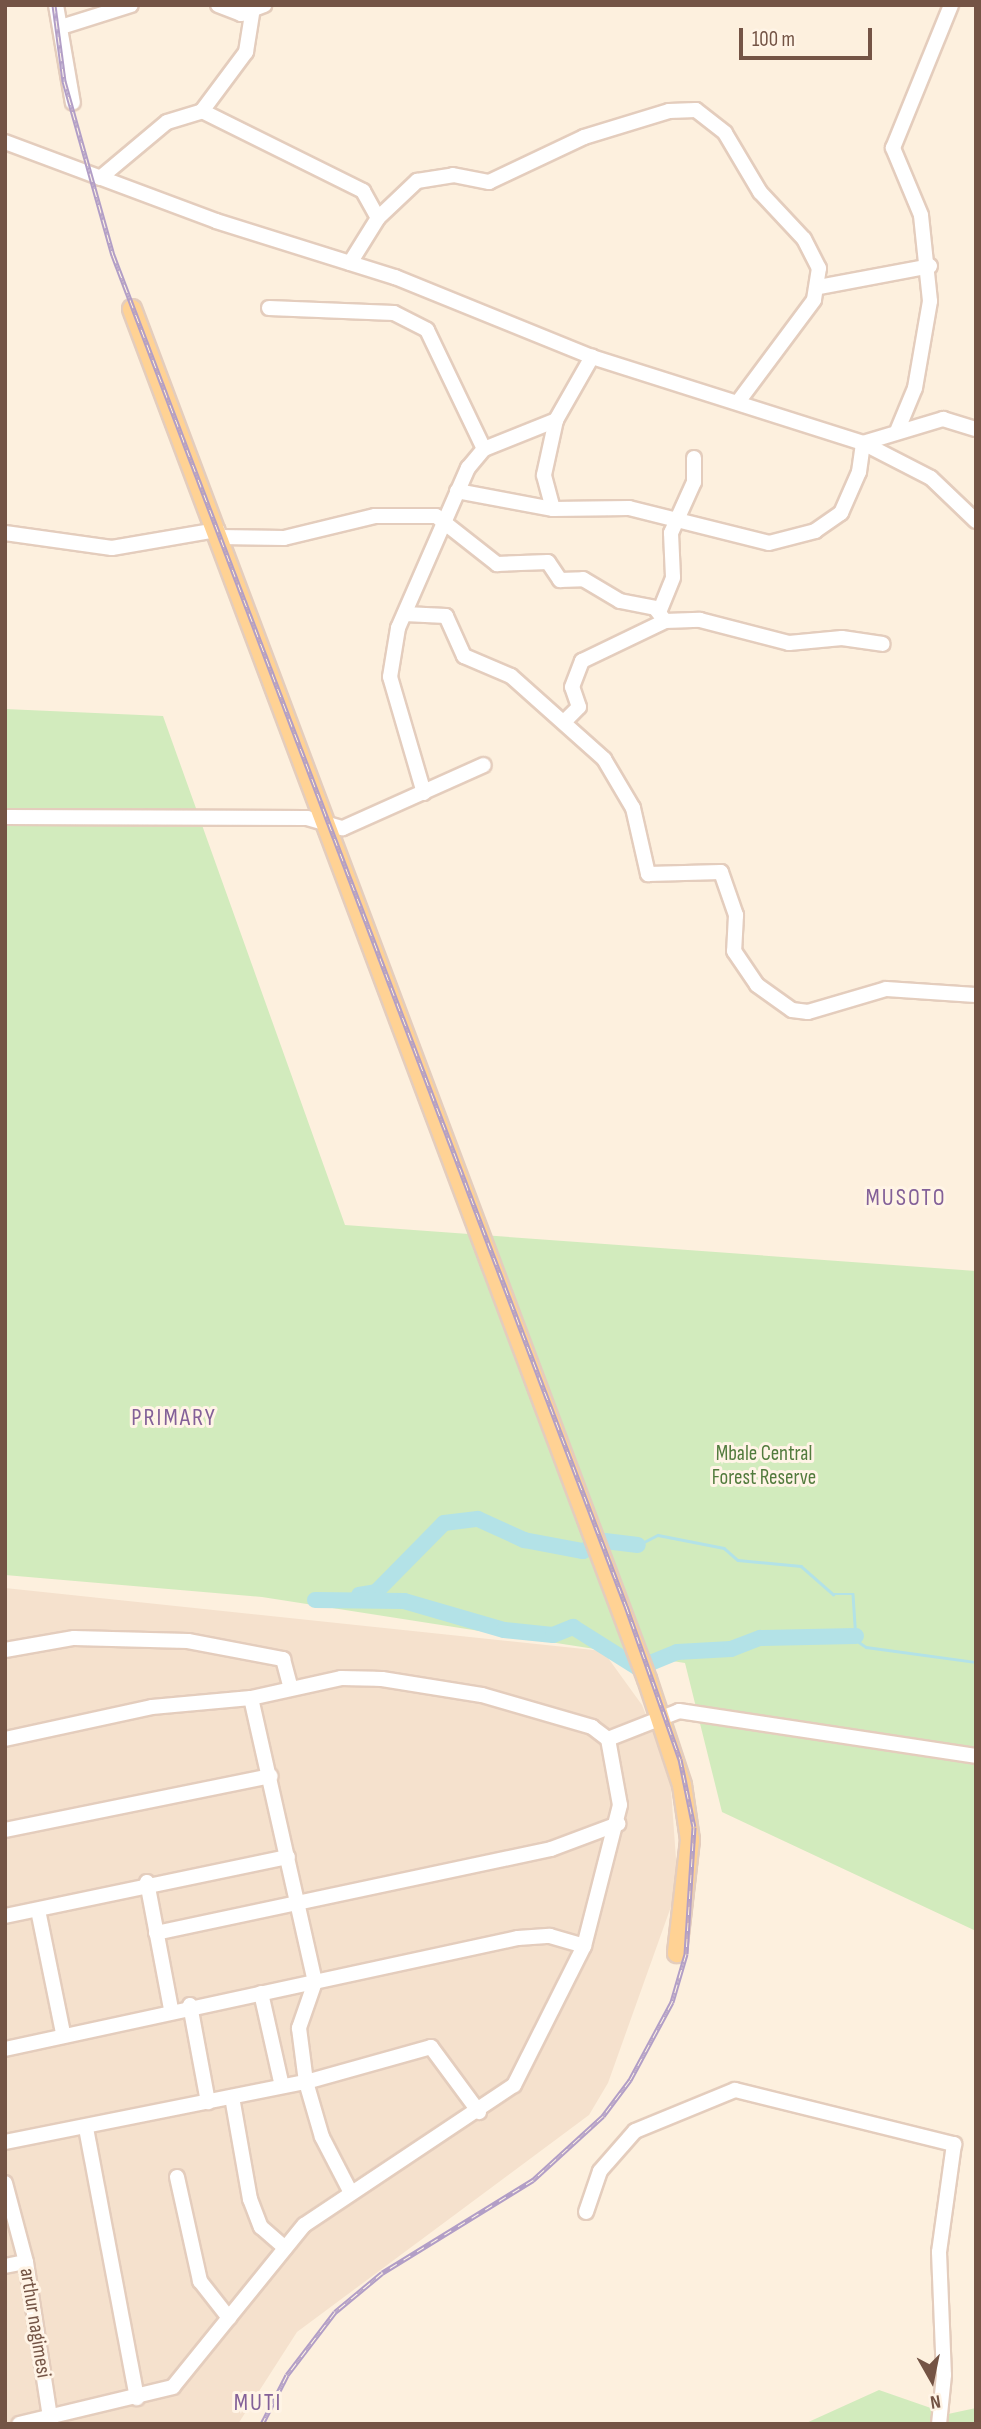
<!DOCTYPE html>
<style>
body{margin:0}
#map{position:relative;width:981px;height:2429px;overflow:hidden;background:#fdf0de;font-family:"Sofia Sans Condensed",sans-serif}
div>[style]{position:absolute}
.residential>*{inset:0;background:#f5e1cd}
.green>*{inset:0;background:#d2ebbd}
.stream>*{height:2.5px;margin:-1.25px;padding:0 1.25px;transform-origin:1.25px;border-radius:1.25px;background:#b3e2e7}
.river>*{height:16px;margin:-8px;padding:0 8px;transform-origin:8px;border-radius:8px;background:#b3e2e7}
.roads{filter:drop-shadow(2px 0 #e4cdbd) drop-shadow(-2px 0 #e4cdbd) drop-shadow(0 2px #e4cdbd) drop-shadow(0 -2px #e4cdbd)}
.minor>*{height:14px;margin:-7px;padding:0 7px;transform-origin:7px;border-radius:7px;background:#fff}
.major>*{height:18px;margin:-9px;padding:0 9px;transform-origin:9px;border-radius:9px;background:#ffd294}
.rail>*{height:5px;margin-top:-2.5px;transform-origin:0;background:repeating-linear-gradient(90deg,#fff4e6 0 8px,#b29ec6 0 16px);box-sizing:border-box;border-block:2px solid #b29ec6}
span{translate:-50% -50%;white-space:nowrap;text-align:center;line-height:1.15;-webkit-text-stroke:6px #fff4e6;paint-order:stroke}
.park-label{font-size:21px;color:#527b3d}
.street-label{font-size:21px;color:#745445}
.quarter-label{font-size:24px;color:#836098;letter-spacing:2px}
.frame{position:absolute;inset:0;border:7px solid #745445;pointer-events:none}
.north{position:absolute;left:897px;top:2345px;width:70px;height:70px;-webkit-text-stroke:5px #fff4e6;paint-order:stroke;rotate:171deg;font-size:19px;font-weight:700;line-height:28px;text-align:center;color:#745445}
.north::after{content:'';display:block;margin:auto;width:24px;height:32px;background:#745445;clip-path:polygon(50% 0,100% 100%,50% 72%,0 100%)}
.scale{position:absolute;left:739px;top:28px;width:133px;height:32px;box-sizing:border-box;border:4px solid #745445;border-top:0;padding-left:9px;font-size:21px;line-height:24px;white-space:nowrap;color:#745445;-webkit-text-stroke:5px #fff4e6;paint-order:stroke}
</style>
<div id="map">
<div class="residential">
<div style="clip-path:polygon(5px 1588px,603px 1651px,642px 1705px,670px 1775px,678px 1887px,608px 2083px,589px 2115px,297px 2332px,238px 2424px,5px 2424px)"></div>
</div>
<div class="green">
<div style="clip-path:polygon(5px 709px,163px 716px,345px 1225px,976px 1271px,976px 1931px,722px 1812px,685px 1663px,262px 1597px,5px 1575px)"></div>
<div style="clip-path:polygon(879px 2390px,948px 2414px,976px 2408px,976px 2424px,804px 2424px)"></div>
</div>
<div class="stream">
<div style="left:638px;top:1545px;width:22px;rotate:-27deg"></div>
<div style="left:658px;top:1535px;width:67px;rotate:11.1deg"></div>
<div style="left:724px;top:1548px;width:18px;rotate:41deg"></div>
<div style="left:738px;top:1560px;width:63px;rotate:5.4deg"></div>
<div style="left:801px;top:1566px;width:43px;rotate:41.2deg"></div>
<div style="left:833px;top:1594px;width:20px"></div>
<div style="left:853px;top:1594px;width:46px;rotate:86.3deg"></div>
<div style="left:856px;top:1640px;width:12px;rotate:35deg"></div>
<div style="left:866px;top:1647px;width:111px;rotate:7.8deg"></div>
</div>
<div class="river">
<div style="left:359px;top:1595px;width:17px;rotate:-10deg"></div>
<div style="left:376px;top:1592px;width:97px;rotate:-45.4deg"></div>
<div style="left:444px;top:1523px;width:34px;rotate:-7deg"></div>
<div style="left:478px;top:1519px;width:51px;rotate:24.5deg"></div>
<div style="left:524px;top:1540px;width:60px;rotate:10.6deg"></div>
<div style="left:583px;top:1551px;width:24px;rotate:-24deg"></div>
<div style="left:605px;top:1541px;width:33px;rotate:7deg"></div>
<div style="left:315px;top:1600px;width:89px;rotate:0.6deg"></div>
<div style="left:404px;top:1601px;width:104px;rotate:16.2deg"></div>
<div style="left:504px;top:1630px;width:49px;rotate:5.8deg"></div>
<div style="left:553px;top:1635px;width:22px;rotate:-22deg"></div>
<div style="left:573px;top:1627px;width:77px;rotate:32.2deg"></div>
<div style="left:638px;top:1668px;width:42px;rotate:-22.3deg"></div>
<div style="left:677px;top:1652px;width:54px;rotate:-3.2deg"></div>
<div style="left:731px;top:1649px;width:31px;rotate:-21deg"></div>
<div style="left:760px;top:1638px;width:96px;rotate:-1.2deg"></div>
</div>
<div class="roads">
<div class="minor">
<div style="left:56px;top:5px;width:99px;rotate:80.2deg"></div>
<div style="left:218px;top:5px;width:25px;rotate:21deg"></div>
<div style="left:241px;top:14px;width:25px;rotate:-21deg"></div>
<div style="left:61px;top:27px;width:73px;rotate:-17.4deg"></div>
<div style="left:202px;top:111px;width:74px;rotate:-53.3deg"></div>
<div style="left:246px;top:52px;width:39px;rotate:-81deg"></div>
<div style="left:5px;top:142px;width:225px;rotate:20.5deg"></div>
<div style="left:216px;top:221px;width:188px;rotate:17.4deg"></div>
<div style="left:395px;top:277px;width:213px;rotate:22.1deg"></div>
<div style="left:592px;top:357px;width:284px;rotate:17.6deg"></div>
<div style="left:863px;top:443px;width:76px;rotate:27.2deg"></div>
<div style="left:931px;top:478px;width:62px;rotate:43.7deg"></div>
<div style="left:100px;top:178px;width:87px;rotate:-39.9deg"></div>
<div style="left:167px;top:122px;width:37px;rotate:-17deg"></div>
<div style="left:202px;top:111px;width:180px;rotate:26.4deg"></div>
<div style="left:363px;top:191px;width:31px;rotate:61deg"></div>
<div style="left:350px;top:263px;width:53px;rotate:-58.1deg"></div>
<div style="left:378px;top:218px;width:54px;rotate:-43.5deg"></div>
<div style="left:417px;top:181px;width:36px;rotate:-9deg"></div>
<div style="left:453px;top:175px;width:37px;rotate:11deg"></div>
<div style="left:489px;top:182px;width:105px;rotate:-25.3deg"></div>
<div style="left:584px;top:137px;width:89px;rotate:-17deg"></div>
<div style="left:669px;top:111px;width:27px;rotate:-2deg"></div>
<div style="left:696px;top:110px;width:37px;rotate:38deg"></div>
<div style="left:725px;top:133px;width:69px;rotate:59.3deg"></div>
<div style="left:760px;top:192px;width:64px;rotate:46.9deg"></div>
<div style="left:804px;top:239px;width:33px;rotate:63deg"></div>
<div style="left:819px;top:268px;width:32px;rotate:99deg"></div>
<div style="left:814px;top:300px;width:127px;rotate:126.7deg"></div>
<div style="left:819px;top:287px;width:113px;rotate:-10.7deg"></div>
<div style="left:269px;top:308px;width:125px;rotate:2.3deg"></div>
<div style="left:394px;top:313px;width:37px;rotate:27deg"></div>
<div style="left:427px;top:330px;width:132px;rotate:64.4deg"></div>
<div style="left:898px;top:429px;width:44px;rotate:-67.5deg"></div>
<div style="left:915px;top:388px;width:88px;rotate:-80.2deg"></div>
<div style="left:930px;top:301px;width:86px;rotate:-96deg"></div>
<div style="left:921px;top:215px;width:73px;rotate:-112.7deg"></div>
<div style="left:893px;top:148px;width:154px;rotate:-67.9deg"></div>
<div style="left:457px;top:491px;width:98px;rotate:10.6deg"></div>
<div style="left:553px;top:509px;width:76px;rotate:-0.8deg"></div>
<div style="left:629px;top:508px;width:144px;rotate:14deg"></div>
<div style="left:769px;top:543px;width:48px;rotate:-14.6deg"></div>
<div style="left:815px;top:531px;width:32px;rotate:-35deg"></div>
<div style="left:841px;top:513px;width:45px;rotate:-66.3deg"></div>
<div style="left:859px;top:472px;width:29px;rotate:-82deg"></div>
<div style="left:863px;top:443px;width:84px;rotate:-16.7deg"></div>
<div style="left:943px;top:419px;width:34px;rotate:17deg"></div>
<div style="left:553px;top:509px;width:35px;rotate:-105deg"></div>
<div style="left:544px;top:475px;width:56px;rotate:-77.7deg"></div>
<div style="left:5px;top:533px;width:108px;rotate:8deg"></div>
<div style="left:112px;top:548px;width:107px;rotate:-9.7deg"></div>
<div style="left:220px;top:537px;width:64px;rotate:0.9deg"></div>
<div style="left:284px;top:538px;width:94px;rotate:-13.6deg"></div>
<div style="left:375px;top:516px;width:61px"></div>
<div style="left:436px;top:516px;width:78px;rotate:38.2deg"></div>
<div style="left:497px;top:564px;width:51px;rotate:-2.2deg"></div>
<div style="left:548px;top:562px;width:22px;rotate:56deg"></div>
<div style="left:560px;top:580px;width:23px;rotate:-2deg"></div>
<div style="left:583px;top:579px;width:43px;rotate:30.7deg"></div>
<div style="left:620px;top:601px;width:36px;rotate:11deg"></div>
<div style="left:655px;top:608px;width:16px;rotate:52deg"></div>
<div style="left:660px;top:610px;width:35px;rotate:-68deg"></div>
<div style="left:673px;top:577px;width:44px;rotate:-92.6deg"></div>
<div style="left:671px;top:533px;width:56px;rotate:-65.7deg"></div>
<div style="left:694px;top:482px;width:24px;rotate:-90deg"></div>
<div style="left:405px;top:614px;width:41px;rotate:2.8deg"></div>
<div style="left:446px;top:616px;width:44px;rotate:65.8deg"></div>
<div style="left:464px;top:656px;width:51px;rotate:23.1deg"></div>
<div style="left:511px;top:676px;width:125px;rotate:41.7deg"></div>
<div style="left:604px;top:759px;width:57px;rotate:59.4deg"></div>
<div style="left:633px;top:808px;width:68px;rotate:77.2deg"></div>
<div style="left:648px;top:874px;width:73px;rotate:-1.6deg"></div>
<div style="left:721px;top:872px;width:46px;rotate:70.8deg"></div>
<div style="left:736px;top:915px;width:36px;rotate:93deg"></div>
<div style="left:734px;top:951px;width:41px;rotate:55.9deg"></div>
<div style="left:757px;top:985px;width:43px;rotate:35.5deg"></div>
<div style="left:792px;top:1010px;width:16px;rotate:7deg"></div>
<div style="left:808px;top:1012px;width:81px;rotate:-16.4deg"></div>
<div style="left:886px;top:989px;width:90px;rotate:3.8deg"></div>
<div style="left:564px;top:722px;width:21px;rotate:-45deg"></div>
<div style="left:579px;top:707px;width:21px;rotate:-109deg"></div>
<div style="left:572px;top:687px;width:28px;rotate:-69deg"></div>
<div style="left:582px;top:661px;width:92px;rotate:-25.7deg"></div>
<div style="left:665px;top:621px;width:35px;rotate:-2deg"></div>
<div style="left:700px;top:620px;width:92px;rotate:14.5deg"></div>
<div style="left:789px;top:643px;width:53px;rotate:-5.4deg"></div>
<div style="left:842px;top:638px;width:41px;rotate:8.3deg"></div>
<div style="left:424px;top:793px;width:121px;rotate:-106.3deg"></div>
<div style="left:390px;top:677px;width:50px;rotate:-80.7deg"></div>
<div style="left:398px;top:628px;width:175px;rotate:-66.4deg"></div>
<div style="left:468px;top:468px;width:25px;rotate:-50deg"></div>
<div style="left:484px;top:449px;width:78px;rotate:-21.9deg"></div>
<div style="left:556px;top:420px;width:73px;rotate:-60.3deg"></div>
<div style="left:5px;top:817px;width:302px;rotate:0.2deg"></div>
<div style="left:307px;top:818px;width:37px;rotate:16deg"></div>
<div style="left:343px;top:828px;width:154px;rotate:-24.1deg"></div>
<div style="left:5px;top:1650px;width:70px;rotate:-9.9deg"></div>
<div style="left:74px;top:1638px;width:114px;rotate:1.5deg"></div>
<div style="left:188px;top:1641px;width:97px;rotate:10.7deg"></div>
<div style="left:283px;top:1659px;width:30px;rotate:75deg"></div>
<div style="left:251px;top:1698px;width:291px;rotate:77.3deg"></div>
<div style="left:315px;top:1982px;width:49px;rotate:109.2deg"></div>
<div style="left:299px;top:2028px;width:54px;rotate:82.6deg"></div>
<div style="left:306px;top:2082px;width:57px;rotate:73.8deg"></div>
<div style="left:322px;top:2137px;width:63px;rotate:62.6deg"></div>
<div style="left:5px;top:1739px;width:150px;rotate:-12.3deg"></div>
<div style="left:152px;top:1707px;width:99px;rotate:-5.2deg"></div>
<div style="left:251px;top:1698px;width:92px;rotate:-12.5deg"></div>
<div style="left:341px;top:1678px;width:41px;rotate:1.4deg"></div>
<div style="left:382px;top:1679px;width:101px;rotate:9.1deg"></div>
<div style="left:482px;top:1695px;width:115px;rotate:16.2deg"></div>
<div style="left:592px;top:1727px;width:20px;rotate:37deg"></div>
<div style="left:608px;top:1739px;width:67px;rotate:79.7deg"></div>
<div style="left:620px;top:1805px;width:146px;rotate:104.3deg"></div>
<div style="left:584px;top:1946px;width:156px;rotate:116.7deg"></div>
<div style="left:514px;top:2085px;width:252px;rotate:146.3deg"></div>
<div style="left:304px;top:2225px;width:208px;rotate:129deg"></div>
<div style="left:173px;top:2387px;width:158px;rotate:166.5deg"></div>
<div style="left:608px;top:1739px;width:76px;rotate:-21.5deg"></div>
<div style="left:679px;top:1711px;width:300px;rotate:8.6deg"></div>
<div style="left:5px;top:1830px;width:271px;rotate:-11.5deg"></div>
<div style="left:147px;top:1882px;width:129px;rotate:79.3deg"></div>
<div style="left:38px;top:1910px;width:126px;rotate:78.5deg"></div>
<div style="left:5px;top:1916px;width:289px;rotate:-11.8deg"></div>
<div style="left:156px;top:1933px;width:404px;rotate:-12deg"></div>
<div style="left:551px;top:1849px;width:72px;rotate:-20.5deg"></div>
<div style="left:261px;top:1993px;width:95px;rotate:77.3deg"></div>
<div style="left:190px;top:2005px;width:99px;rotate:79.5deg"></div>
<div style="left:5px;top:2049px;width:525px;rotate:-12.21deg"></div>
<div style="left:518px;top:1938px;width:32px;rotate:-4deg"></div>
<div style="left:550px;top:1936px;width:35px;rotate:16deg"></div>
<div style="left:232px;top:2097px;width:104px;rotate:80deg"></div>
<div style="left:250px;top:2199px;width:30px;rotate:69deg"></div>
<div style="left:261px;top:2227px;width:32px;rotate:41deg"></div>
<div style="left:86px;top:2128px;width:275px;rotate:79.3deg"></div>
<div style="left:5px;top:2142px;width:307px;rotate:-11.3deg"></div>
<div style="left:306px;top:2082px;width:130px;rotate:-15.6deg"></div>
<div style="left:431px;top:2047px;width:81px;rotate:53.6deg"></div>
<div style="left:177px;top:2177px;width:107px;rotate:77.5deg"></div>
<div style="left:200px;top:2281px;width:47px;rotate:51.9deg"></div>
<div style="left:5px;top:2183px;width:82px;rotate:75.1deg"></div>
<div style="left:26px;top:2262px;width:164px;rotate:81.2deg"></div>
<div style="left:586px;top:2212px;width:43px;rotate:-71.1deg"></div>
<div style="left:600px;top:2171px;width:53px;rotate:-48.8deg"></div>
<div style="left:635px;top:2131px;width:108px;rotate:-22.3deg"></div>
<div style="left:735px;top:2090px;width:226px;rotate:13.9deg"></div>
<div style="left:954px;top:2144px;width:109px;rotate:97.9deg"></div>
<div style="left:939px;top:2252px;width:123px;rotate:87.7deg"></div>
<div style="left:944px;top:2375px;width:49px;rotate:95.8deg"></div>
<div style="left:5px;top:2266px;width:21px;rotate:-11deg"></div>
</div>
<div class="major">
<div style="left:132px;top:309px;width:1464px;rotate:69.4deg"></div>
<div style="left:647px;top:1679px;width:112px;rotate:71.7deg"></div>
<div style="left:682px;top:1785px;width:56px;rotate:81.7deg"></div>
<div style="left:690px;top:1840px;width:114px;rotate:96.6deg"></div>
</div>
</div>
<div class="rail">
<div style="left:54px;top:5px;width:77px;rotate:82.5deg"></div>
<div style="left:64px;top:81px;width:181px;rotate:74.3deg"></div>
<div style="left:113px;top:255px;width:1445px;rotate:69.21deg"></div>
<div style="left:626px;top:1606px;width:162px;rotate:70.6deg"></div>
<div style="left:680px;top:1759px;width:69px;rotate:78.4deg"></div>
<div style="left:694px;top:1827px;width:127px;rotate:93.6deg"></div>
<div style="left:686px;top:1954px;width:50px;rotate:106.3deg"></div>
<div style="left:672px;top:2002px;width:89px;rotate:118.3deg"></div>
<div style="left:630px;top:2080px;width:45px;rotate:126.9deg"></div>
<div style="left:603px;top:2116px;width:95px;rotate:137.6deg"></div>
<div style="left:533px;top:2180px;width:177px;rotate:148.4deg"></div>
<div style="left:382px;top:2273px;width:61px;rotate:140.3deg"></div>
<div style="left:335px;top:2312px;width:79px;rotate:127.3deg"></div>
<div style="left:287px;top:2375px;width:55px;rotate:117deg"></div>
</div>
<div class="park-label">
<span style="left:764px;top:1466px">Mbale Central<br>Forest Reserve</span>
</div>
<div class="street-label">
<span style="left:35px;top:2323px;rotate:81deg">arthur nagimesi</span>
</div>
<div class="quarter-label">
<span style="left:906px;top:1198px">MUSOTO</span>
<span style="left:174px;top:1418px">PRIMARY</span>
<span style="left:258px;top:2403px">MUTI</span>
</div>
<div class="frame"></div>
<div class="north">N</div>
<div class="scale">100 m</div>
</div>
